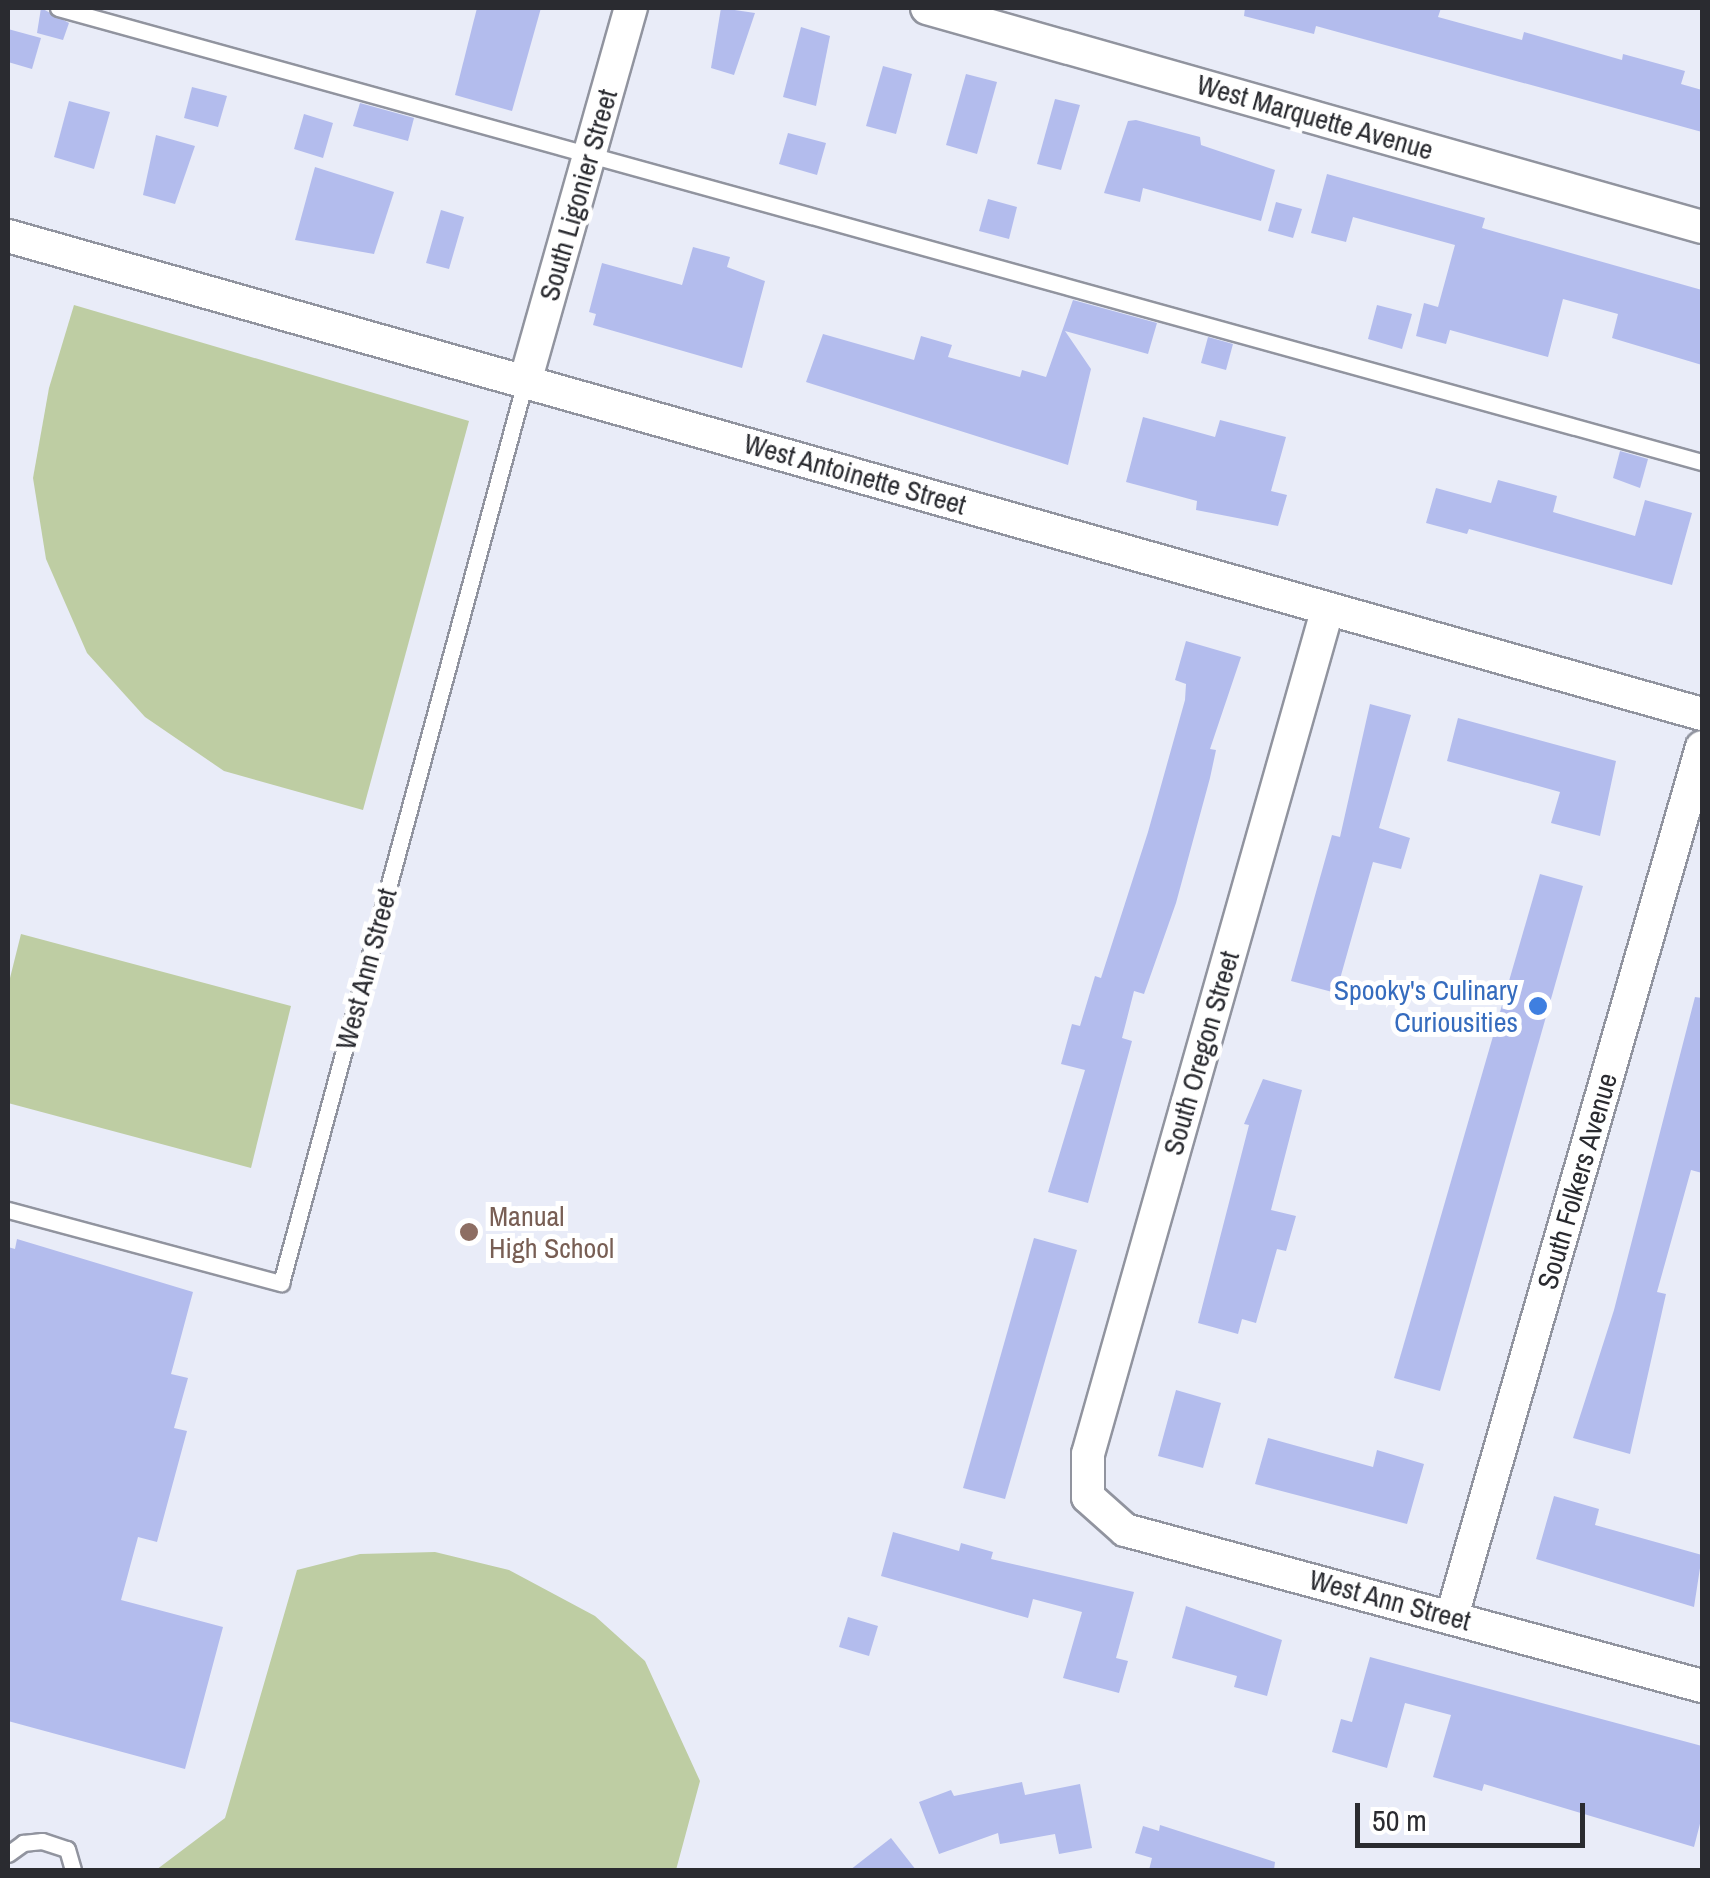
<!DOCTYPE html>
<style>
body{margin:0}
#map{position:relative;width:1710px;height:1878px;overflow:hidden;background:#e9ecf8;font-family:"Archivo Narrow",sans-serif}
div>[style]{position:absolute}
.green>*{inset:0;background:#becda3}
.building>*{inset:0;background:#b3bced}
.roads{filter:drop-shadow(2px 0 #91949f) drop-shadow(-2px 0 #91949f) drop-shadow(0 2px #91949f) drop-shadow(0 -2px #91949f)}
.service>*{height:15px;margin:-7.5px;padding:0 7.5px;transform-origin:7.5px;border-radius:7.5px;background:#fff}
.minor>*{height:32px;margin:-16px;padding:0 16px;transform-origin:16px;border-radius:16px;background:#fff}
.dots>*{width:28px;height:28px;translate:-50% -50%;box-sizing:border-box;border:5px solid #fff;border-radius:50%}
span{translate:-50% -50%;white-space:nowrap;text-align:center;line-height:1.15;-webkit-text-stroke:10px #fff;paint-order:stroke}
.street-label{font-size:28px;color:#2a2b30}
.shop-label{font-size:28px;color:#366cbe}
.right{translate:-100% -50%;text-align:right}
.education-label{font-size:28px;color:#785e54}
.left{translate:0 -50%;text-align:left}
.frame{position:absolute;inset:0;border:10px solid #2a2b30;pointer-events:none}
.scale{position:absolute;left:1355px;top:1803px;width:230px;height:45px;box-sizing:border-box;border:5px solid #2a2b30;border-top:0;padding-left:12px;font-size:30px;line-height:35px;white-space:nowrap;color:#2a2b30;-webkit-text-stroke:8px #fff;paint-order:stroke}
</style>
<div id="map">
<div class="green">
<div style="clip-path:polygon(74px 305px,469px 421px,363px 810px,224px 771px,145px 717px,87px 653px,46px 559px,33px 478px,49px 388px)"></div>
<div style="clip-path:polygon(21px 934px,291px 1006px,251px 1168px,8px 1103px,8px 986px)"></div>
<div style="clip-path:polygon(435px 1552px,509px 1570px,595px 1616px,645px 1661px,700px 1781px,676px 1870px,156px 1870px,225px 1818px,297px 1570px,360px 1554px)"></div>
</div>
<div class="building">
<div style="clip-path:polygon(41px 8px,69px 23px,63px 40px,37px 33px)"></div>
<div style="clip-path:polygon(477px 8px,541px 8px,512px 111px,455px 95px)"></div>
<div style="clip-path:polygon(721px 8px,755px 13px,734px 75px,711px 68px)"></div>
<div style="clip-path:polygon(1245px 8px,1441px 8px,1438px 17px,1522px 40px,1524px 32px,1622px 60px,1623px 54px,1685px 71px,1681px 84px,1702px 90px,1702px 132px,1316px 26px,1314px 34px,1244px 16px)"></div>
<div style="clip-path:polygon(801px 27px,830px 36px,816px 106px,783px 97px)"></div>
<div style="clip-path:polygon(8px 29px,41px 38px,32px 69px,8px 62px)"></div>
<div style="clip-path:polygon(883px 66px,912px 74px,896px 134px,866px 126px)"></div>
<div style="clip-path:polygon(966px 74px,997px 82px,977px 154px,946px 145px)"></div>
<div style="clip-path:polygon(192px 87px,227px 96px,218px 127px,184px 118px)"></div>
<div style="clip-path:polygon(1055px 99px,1080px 105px,1061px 170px,1037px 164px)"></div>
<div style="clip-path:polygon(69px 101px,110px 112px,94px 169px,54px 157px)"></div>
<div style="clip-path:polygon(360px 103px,414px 118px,408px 141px,353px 126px)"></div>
<div style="clip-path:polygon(304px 114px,333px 123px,323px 158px,294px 149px)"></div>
<div style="clip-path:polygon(1136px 120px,1200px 137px,1201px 145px,1275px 170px,1261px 221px,1143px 188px,1140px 202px,1104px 193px,1128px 121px)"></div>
<div style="clip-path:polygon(788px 133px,826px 143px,817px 175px,779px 164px)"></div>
<div style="clip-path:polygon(156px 135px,195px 146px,175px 204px,143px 195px)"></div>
<div style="clip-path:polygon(315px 167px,394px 192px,374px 254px,295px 240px)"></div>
<div style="clip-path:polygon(1327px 174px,1485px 218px,1482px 228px,1702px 290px,1702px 365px,1612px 338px,1618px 314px,1563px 299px,1548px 357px,1450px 330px,1446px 344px,1416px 336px,1424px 303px,1438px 307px,1455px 245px,1353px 217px,1346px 242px,1311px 233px)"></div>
<div style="clip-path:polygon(988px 199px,1017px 207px,1009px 239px,979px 231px)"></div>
<div style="clip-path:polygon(1276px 202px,1302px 209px,1293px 238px,1268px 231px)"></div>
<div style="clip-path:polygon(441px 210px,464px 217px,449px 269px,426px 263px)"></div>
<div style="clip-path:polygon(693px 247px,730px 257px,727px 267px,765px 281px,742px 368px,593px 325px,596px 314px,589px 312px,602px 263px,682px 285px)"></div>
<div style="clip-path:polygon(1073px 300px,1157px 323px,1148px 354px,1065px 331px,1091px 369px,1068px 465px,806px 382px,823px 334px,914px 360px,921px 336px,952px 345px,948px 357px,1020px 377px,1022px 370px,1046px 377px)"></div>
<div style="clip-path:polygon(1377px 305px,1412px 314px,1402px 349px,1368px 339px)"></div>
<div style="clip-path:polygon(1208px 337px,1233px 344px,1226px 370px,1201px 363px)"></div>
<div style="clip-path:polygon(1143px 417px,1215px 437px,1220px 420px,1286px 437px,1271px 491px,1287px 495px,1278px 526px,1196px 510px,1197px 501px,1126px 482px)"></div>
<div style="clip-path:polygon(1620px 451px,1648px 459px,1640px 488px,1613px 478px)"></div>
<div style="clip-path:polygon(1498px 480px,1557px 496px,1553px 512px,1635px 536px,1645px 500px,1692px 513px,1672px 585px,1469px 529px,1467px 534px,1426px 523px,1436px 488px,1491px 503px)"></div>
<div style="clip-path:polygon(1186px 641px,1241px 657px,1210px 749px,1216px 750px,1210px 778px,1176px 903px,1144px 994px,1134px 991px,1122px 1038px,1132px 1041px,1088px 1203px,1048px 1192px,1085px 1070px,1061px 1064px,1072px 1024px,1080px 1026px,1095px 976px,1101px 978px,1148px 832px,1185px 700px,1186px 684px,1175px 680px)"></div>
<div style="clip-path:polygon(1370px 704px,1411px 715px,1379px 828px,1410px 838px,1401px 869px,1373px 862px,1336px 993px,1291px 981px,1332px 835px,1340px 837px)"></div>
<div style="clip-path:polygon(1458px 718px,1616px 761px,1600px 836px,1551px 823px,1560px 792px,1447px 761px)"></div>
<div style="clip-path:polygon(1540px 874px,1583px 886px,1440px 1391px,1394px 1378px)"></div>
<div style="clip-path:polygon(1695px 997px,1702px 998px,1702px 1173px,1691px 1170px,1657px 1292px,1666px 1294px,1630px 1454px,1573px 1438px,1614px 1310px)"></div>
<div style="clip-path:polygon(1263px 1079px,1302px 1090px,1271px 1210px,1296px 1216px,1286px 1251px,1277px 1249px,1256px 1323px,1242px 1319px,1238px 1334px,1198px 1323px,1249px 1125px,1244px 1124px)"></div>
<div style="clip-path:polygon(1034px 1238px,1077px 1250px,1005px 1499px,963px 1488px)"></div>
<div style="clip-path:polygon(17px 1239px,193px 1292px,171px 1374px,188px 1378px,174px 1428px,187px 1431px,157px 1542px,138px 1537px,121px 1600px,223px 1627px,185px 1769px,8px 1721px,8px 1247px,15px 1249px)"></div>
<div style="clip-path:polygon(1176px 1390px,1221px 1403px,1203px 1468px,1158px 1456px)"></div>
<div style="clip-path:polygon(1268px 1438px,1373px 1467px,1377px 1450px,1424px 1464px,1407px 1524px,1255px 1484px)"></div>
<div style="clip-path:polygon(1554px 1496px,1599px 1509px,1595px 1525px,1702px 1555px,1694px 1607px,1536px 1559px)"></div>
<div style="clip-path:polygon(893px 1532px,959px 1551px,961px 1543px,993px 1552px,991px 1559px,1134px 1592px,1116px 1658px,1128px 1661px,1119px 1693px,1063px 1678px,1082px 1612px,1033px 1599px,1028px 1618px,881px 1576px)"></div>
<div style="clip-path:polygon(1186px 1606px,1282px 1640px,1267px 1696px,1234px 1687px,1237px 1676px,1172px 1658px)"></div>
<div style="clip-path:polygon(848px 1617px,878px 1626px,869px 1656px,839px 1647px)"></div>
<div style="clip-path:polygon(1370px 1657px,1702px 1746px,1702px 1816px,1694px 1847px,1484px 1784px,1482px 1791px,1433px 1777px,1451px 1715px,1405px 1703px,1387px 1768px,1332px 1752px,1341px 1719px,1352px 1722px)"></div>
<div style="clip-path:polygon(1022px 1782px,1025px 1795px,1080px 1784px,1092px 1848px,1059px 1854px,1055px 1834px,1000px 1844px,998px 1833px,939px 1854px,919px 1802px,951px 1790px,954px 1796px)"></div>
<div style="clip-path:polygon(1160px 1825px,1275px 1862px,1274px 1870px,1149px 1870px,1152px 1858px,1135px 1853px,1143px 1826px,1159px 1831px)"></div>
<div style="clip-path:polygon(891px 1838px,916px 1870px,850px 1870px)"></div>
</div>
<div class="roads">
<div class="service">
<div style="left:58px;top:8px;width:1706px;rotate:15.44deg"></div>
<div style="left:8px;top:1210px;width:283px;rotate:15deg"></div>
<div style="left:281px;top:1283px;width:933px;rotate:-74.85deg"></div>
<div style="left:8px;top:1854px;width:19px;rotate:-36deg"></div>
<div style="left:23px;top:1843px;width:19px;rotate:-6deg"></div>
<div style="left:42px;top:1841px;width:26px;rotate:18deg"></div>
<div style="left:67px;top:1849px;width:22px;rotate:74deg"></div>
</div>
<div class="minor">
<div style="left:927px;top:8px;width:805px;rotate:15.78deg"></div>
<div style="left:8px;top:236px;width:1760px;rotate:15.76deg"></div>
<div style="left:525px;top:382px;width:389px;rotate:-74.2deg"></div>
<div style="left:1327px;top:611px;width:876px;rotate:105.83deg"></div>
<div style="left:1088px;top:1454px;width:43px;rotate:90deg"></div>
<div style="left:1088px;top:1497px;width:50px;rotate:41.7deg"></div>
<div style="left:1125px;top:1530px;width:598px;rotate:15.13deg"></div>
<div style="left:1452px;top:1616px;width:904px;rotate:-73.95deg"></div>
</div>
</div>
<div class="dots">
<div style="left:1538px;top:1006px;background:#3f7fe0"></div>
<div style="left:469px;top:1232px;background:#8d6e63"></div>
</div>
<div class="street-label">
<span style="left:1315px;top:117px;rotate:16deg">West Marquette Avenue</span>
<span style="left:578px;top:195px;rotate:-74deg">South Ligonier Street</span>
<span style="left:855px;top:474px;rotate:16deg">West Antoinette Street</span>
<span style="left:366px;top:969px;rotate:-75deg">West Ann Street</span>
<span style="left:1201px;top:1053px;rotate:-74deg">South Oregon Street</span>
<span style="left:1577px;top:1181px;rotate:-74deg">South Folkers Avenue</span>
<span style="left:1390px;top:1600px;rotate:15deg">West Ann Street</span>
</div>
<div class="shop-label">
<span class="right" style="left:1518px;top:1006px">Spooky's Culinary<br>Curiousities</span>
</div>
<div class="education-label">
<span class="left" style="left:489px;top:1232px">Manual<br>High School</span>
</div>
<div class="frame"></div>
<div class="scale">50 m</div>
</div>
